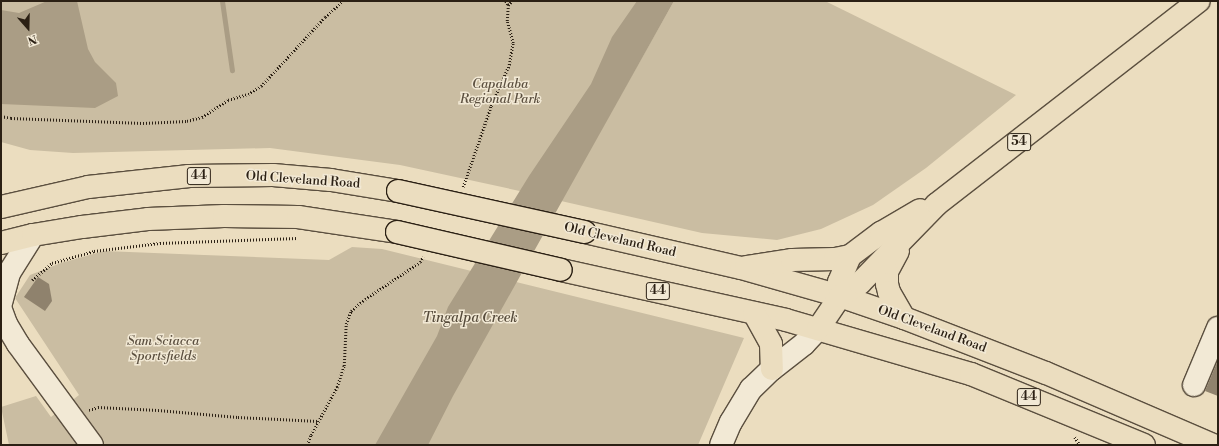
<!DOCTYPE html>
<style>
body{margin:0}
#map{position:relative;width:1219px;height:446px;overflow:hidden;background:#ebddbf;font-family:"Libre Bodoni",serif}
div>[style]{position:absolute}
.green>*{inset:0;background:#cabda2}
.water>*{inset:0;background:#aa9d85}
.stream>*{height:5px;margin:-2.5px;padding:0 2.5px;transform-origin:2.5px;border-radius:2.5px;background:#aa9d85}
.building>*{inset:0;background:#8f826d}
.path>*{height:2.5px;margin-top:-1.25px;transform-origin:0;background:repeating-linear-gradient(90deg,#2b2014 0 1px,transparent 0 3px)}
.roads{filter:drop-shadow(1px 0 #5b4f3f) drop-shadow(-1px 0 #5b4f3f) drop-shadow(0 1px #5b4f3f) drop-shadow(0 -1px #5b4f3f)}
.minor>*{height:22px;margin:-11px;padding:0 11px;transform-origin:11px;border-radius:11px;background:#f2e9d5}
.major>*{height:22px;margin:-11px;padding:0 11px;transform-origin:11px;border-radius:11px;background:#ebddbf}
.bridges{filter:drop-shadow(1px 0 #2b2014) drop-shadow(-1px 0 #2b2014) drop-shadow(0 1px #2b2014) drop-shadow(0 -1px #2b2014)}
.major-bridge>*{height:22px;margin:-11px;padding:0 11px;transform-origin:11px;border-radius:11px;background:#ebddbf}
span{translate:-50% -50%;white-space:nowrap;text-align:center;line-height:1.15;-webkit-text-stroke:3px #f2e9d5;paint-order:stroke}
.shield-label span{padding:1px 3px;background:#f2e9d5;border:1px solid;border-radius:3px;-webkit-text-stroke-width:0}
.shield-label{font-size:12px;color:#2b2014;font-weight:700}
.park-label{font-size:13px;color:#5b4f3f;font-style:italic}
.street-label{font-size:13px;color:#2b2014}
.water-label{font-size:14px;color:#574c3c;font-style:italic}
.frame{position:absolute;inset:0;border:2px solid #2b2014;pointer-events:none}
.north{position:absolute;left:8px;top:8px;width:40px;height:40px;-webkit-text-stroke:3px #f2e9d5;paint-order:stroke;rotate:160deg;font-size:11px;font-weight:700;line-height:16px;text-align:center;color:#2b2014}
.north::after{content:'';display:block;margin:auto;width:14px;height:18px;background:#2b2014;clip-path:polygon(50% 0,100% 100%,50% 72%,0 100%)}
</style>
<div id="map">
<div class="green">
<div style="clip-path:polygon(1px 1px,656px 1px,543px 196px,400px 165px,270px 148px,73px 153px,30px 150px,1px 142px)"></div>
<div style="clip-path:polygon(674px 1px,825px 1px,1016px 95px,926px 168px,873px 205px,821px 229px,777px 240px,702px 233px,561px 201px)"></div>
<div style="clip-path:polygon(352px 247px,382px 249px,744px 338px,698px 445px,9px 445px,1px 407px,36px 396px,51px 417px,79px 395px,15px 298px,30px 275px,61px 263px,104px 251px,329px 260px)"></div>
</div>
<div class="water">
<div style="clip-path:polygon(47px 1px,77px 1px,88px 49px,95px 62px,116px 83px,118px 96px,95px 108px,1px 104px,1px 10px,19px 13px)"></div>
<div style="clip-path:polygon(637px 1px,674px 1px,453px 396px,428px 445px,375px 445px,437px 336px,448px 307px,529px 176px,591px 84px,612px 37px)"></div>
</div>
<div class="stream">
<div style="left:222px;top:1px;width:70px;rotate:81.8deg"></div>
</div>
<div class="building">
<div style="clip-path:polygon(38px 277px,49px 284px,52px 301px,45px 311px,24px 297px)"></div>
<div style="clip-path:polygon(1218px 360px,1218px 396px,1205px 391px)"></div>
</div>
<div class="path">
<div style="left:506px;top:1px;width:4px;rotate:63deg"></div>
<div style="left:1px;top:116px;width:10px;rotate:11deg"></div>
<div style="left:11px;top:118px;width:132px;rotate:2.2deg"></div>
<div style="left:143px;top:123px;width:44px;rotate:-2.6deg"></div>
<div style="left:187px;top:121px;width:16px;rotate:-15deg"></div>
<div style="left:202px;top:117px;width:31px;rotate:-33deg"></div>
<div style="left:228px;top:100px;width:21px;rotate:-17deg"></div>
<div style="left:248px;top:94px;width:15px;rotate:-32deg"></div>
<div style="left:261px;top:86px;width:94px;rotate:-47.2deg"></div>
<div style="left:325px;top:17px;width:24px;rotate:-42deg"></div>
<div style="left:463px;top:187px;width:86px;rotate:-70.9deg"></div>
<div style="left:491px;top:106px;width:45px;rotate:-66.3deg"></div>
<div style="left:509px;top:65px;width:22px;rotate:-80deg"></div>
<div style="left:513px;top:43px;width:23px;rotate:-105deg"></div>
<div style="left:507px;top:21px;width:16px;rotate:-86deg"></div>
<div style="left:508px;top:5px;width:6px;rotate:-45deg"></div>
<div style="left:32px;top:280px;width:26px;rotate:-40deg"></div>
<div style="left:52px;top:263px;width:44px;rotate:-15.9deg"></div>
<div style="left:94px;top:251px;width:66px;rotate:-6.9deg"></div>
<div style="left:160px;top:243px;width:138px;rotate:-2.1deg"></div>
<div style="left:89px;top:410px;width:9px;rotate:-18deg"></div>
<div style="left:98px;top:407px;width:60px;rotate:2.9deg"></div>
<div style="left:158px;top:410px;width:80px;rotate:5deg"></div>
<div style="left:238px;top:417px;width:80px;rotate:2.9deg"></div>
<div style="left:1075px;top:437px;width:9px;rotate:58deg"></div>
<div style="left:307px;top:445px;width:11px;rotate:-68deg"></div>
<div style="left:311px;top:435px;width:55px;rotate:-61.6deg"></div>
<div style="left:337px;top:387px;width:22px;rotate:-72deg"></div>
<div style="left:344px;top:366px;width:42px;rotate:-87.3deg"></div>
<div style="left:346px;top:324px;width:14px;rotate:-69deg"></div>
<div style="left:351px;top:311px;width:18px;rotate:-41deg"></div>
<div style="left:365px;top:299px;width:66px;rotate:-33.9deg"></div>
<div style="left:420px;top:262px;width:6px;rotate:-59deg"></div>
</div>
<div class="roads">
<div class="minor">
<div style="left:1px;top:303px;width:31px;rotate:-75deg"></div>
<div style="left:9px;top:273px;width:45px;rotate:-57.7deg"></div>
<div style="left:1px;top:310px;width:15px;rotate:70deg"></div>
<div style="left:6px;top:324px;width:23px;rotate:59deg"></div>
<div style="left:18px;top:344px;width:125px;rotate:53.8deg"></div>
<div style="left:1194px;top:385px;width:62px;rotate:-67.2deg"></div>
<div style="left:721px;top:445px;width:25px;rotate:-67deg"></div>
<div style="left:731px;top:422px;width:39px;rotate:-59deg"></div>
<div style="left:751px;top:389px;width:29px;rotate:-44deg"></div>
<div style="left:772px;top:369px;width:41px;rotate:-38deg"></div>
<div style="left:804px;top:344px;width:21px;rotate:-47deg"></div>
</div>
<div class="major">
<div style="left:1px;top:207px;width:89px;rotate:-12.9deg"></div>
<div style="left:88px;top:187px;width:102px;rotate:-6.2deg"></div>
<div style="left:189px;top:176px;width:84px;rotate:-0.7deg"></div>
<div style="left:273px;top:175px;width:58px;rotate:4.9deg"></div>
<div style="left:331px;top:180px;width:68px;rotate:9.3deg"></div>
<div style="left:585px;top:232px;width:160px;rotate:13deg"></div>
<div style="left:741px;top:268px;width:103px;rotate:15.8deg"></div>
<div style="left:840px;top:296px;width:68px;rotate:19deg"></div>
<div style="left:904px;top:318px;width:152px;rotate:21.2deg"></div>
<div style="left:1046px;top:373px;width:182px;rotate:23.3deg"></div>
<div style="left:1px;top:243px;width:33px;rotate:-14deg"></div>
<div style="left:33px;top:235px;width:50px;rotate:-9.3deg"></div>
<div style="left:82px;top:227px;width:66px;rotate:-6.9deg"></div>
<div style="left:148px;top:219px;width:76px;rotate:-2.3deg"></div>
<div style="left:224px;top:216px;width:74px;rotate:0.8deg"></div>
<div style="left:298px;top:217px;width:100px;rotate:8.6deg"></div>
<div style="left:898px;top:251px;width:24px;rotate:118deg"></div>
<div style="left:887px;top:272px;width:12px;rotate:90deg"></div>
<div style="left:887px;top:284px;width:8px;rotate:76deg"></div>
<div style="left:889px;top:292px;width:30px;rotate:60deg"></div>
<div style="left:746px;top:267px;width:47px;rotate:-8.7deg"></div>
<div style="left:792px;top:260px;width:43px;rotate:-1.3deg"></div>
<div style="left:835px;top:259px;width:15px;rotate:-11deg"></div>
<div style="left:561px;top:270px;width:230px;rotate:12.5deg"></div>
<div style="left:786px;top:320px;width:193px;rotate:16.3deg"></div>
<div style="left:971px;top:374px;width:187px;rotate:22.3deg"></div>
<div style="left:840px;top:296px;width:14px;rotate:-94deg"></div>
<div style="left:839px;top:282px;width:28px;rotate:-67deg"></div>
<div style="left:850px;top:256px;width:39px;rotate:-37deg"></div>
<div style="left:881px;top:233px;width:45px;rotate:-30.5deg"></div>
<div style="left:754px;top:313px;width:35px;rotate:61deg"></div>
<div style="left:771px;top:344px;width:25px;rotate:88deg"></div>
<div style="left:818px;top:329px;width:40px;rotate:-56deg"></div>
<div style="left:840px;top:296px;width:24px;rotate:-33deg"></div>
<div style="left:860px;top:283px;width:110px;rotate:-45.7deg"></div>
<div style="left:937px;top:204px;width:331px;rotate:-37.8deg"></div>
</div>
</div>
<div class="bridges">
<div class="major-bridge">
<div style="left:398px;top:191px;width:191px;rotate:12.4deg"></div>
<div style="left:397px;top:232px;width:168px;rotate:13deg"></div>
</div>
</div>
<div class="shield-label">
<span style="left:1019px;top:142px">54</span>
<span style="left:199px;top:176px">44</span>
<span style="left:658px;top:291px">44</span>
<span style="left:1029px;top:397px">44</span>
</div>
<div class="park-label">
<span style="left:500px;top:92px">Capalaba<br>Regional Park</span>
<span style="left:163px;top:349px">Sam Sciacca<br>Sportsfields</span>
</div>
<div class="street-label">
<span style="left:303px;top:180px;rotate:4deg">Old Cleveland Road</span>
<span style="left:620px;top:240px;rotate:13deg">Old Cleveland Road</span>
<span style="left:932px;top:329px;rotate:20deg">Old Cleveland Road</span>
</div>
<div class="water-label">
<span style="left:470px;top:318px">Tingalpa Creek</span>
</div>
<div class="frame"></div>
<div class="north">N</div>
</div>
